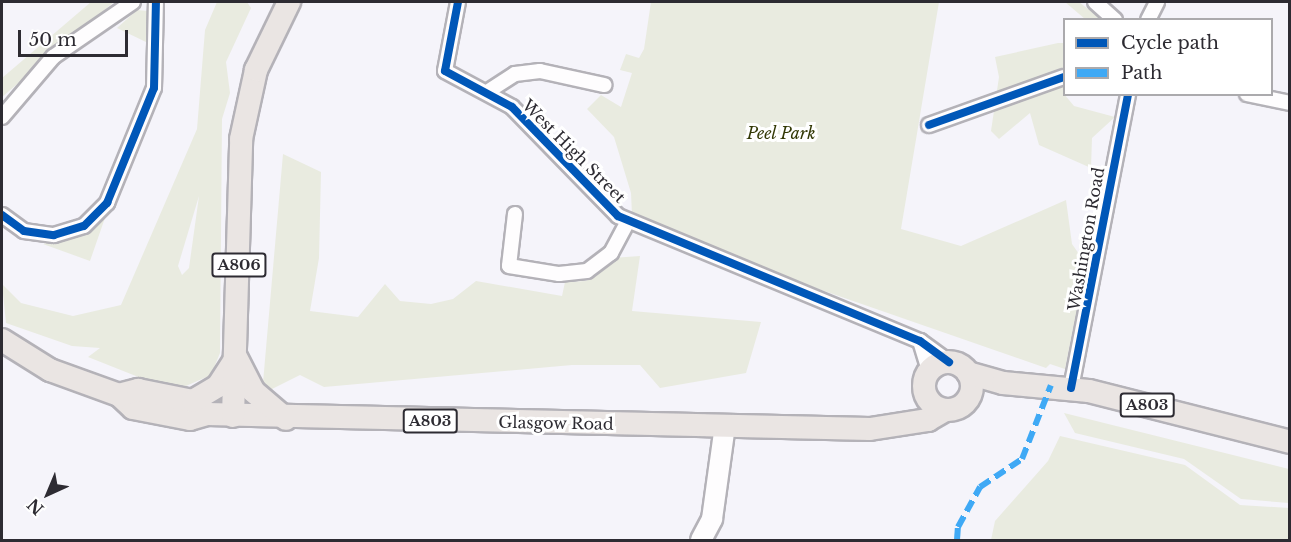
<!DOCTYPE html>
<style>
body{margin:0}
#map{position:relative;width:1291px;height:542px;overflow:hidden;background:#f5f4fa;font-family:"Libre Baskerville",serif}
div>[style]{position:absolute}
.green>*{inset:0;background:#e9ebe0}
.roads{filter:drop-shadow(2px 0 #b4b2b8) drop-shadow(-2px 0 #b4b2b8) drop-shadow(0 2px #b4b2b8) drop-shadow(0 -2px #b4b2b8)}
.street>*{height:14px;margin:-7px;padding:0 7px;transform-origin:7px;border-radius:7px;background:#fefdfe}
.secondary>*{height:20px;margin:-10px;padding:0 10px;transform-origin:10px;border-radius:10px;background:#fefdfe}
.primary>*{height:22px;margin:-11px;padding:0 11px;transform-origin:11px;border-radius:11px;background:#eae5e3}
.primary>.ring{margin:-11px;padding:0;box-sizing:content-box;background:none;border:22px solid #eae5e3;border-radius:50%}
.quiet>*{height:6px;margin-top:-3px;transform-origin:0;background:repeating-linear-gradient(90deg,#3fa9f5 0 12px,transparent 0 18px)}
.cycleway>*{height:8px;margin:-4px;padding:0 4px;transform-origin:4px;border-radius:4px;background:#0057b8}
span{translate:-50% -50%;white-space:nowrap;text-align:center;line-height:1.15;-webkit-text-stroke:6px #fff;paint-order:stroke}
.shield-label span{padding:2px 4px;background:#fff;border:2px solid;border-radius:4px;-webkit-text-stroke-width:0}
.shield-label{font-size:15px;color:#2d2b32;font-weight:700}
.park-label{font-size:16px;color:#323804;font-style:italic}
.street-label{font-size:16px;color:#2d2b32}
.frame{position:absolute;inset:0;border:3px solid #2d2b32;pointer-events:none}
.legend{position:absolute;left:1063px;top:18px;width:210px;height:78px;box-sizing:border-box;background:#fff;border:2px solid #abaaad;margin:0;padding:8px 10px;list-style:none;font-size:18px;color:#2d2b32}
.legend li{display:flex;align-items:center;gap:12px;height:30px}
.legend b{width:30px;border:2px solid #abaaad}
.north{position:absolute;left:18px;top:464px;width:60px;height:60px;-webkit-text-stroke:4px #fff;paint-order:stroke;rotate:224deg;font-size:16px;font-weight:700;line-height:24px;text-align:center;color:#2d2b32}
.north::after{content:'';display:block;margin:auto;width:21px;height:27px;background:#2d2b32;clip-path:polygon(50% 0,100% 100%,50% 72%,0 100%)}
.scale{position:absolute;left:18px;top:30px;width:110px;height:27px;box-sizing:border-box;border:3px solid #2d2b32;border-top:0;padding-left:8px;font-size:18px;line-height:21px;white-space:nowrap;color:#2d2b32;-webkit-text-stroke:4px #fff;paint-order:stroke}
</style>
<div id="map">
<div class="green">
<div style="clip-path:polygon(91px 2px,114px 2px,2px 97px,2px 78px)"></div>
<div style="clip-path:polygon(evenodd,217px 2px,247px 2px,251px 8px,226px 62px,230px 93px,222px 119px,220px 353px,211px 375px,186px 386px,156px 384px,88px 357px,100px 348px,72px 346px,6px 323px,2px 284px,21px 303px,73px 316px,121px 305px,197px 129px,205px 30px,217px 2px,199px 196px,189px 268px,182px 275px,178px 266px,199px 196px)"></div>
<div style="clip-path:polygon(651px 2px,939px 2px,901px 229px,961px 246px,1066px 200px,1072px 244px,1079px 254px,1075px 276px,1083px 279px,1065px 369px,1050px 364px,1046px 368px,784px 277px,632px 215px,631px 193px,614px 137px,587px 109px,601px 95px,621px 107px,632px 73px,620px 70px,626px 54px,639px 58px,644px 49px)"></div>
<div style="clip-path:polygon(1065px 2px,1079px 2px,1101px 19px,1085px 19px)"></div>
<div style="clip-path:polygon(137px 10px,148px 11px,148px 43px,117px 28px)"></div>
<div style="clip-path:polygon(1058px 43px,1064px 43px,1064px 94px,1074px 106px,1115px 117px,1092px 138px,1091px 168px,1039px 145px,1030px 113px,999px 139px,991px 131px,999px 77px,995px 57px)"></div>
<div style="clip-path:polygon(283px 154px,321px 172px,319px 258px,310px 311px,358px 317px,385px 284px,400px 301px,431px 304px,453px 299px,476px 281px,562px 296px,565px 282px,586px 281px,612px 258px,640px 256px,632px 311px,761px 322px,746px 373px,660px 388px,640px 365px,572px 365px,324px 387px,300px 375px,262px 394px)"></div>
<div style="clip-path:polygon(106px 215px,90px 261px,43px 244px,83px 233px)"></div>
<div style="clip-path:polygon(1064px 413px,1289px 469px,1289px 503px,1241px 499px,1184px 459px,1075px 433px)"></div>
<div style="clip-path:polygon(1060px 436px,1185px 465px,1240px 505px,1289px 508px,1289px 540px,991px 540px,995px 521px,1048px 461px)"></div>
</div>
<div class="roads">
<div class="street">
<div style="left:458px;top:2px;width:70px;rotate:100.7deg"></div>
<div style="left:445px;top:71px;width:76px;rotate:28.2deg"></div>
<div style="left:512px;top:107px;width:152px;rotate:45.8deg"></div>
<div style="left:618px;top:216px;width:327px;rotate:22.5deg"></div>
<div style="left:920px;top:341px;width:36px;rotate:36deg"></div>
<div style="left:1095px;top:2px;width:27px;rotate:42deg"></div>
<div style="left:1148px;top:20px;width:20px;rotate:-63deg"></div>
<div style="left:487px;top:92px;width:33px;rotate:-33deg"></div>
<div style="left:515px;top:74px;width:25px;rotate:-7deg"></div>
<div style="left:540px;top:71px;width:66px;rotate:12.3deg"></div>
<div style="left:1247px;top:94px;width:44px;rotate:11.8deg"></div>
<div style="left:2px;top:117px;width:79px;rotate:-49.6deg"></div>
<div style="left:53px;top:57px;width:97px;rotate:-34.5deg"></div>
<div style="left:929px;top:125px;width:143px;rotate:-19.6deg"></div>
<div style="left:515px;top:214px;width:52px;rotate:96.6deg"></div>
<div style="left:509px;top:266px;width:51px;rotate:9.1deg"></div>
<div style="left:559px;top:274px;width:28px;rotate:-6deg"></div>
<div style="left:587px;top:271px;width:30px;rotate:-37deg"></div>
<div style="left:611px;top:253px;width:36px;rotate:-62deg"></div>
<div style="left:2px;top:215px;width:27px;rotate:36deg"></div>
<div style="left:24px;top:231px;width:30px;rotate:8deg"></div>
<div style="left:54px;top:235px;width:31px;rotate:-17deg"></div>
<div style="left:84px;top:226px;width:33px;rotate:-45deg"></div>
<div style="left:107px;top:203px;width:124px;rotate:-67.8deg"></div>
<div style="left:154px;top:88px;width:86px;rotate:-88.7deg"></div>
<div style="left:920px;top:341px;width:31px;rotate:73deg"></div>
<div style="left:1071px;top:388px;width:299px;rotate:-79deg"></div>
</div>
<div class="secondary">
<div style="left:701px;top:540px;width:24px;rotate:-62deg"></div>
<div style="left:712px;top:519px;width:95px;rotate:-82.1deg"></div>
</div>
<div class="primary">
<div style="left:2px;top:340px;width:57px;rotate:32deg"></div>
<div style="left:50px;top:370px;width:73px;rotate:19.9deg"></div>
<div style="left:119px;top:395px;width:19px;rotate:43deg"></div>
<div style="left:133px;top:408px;width:58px;rotate:10.9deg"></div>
<div style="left:190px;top:419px;width:18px;rotate:-16deg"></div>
<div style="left:207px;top:414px;width:663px;rotate:1.3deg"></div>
<div style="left:870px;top:429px;width:59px;rotate:-8.8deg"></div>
<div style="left:928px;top:420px;width:20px;rotate:-30deg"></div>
<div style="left:236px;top:357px;width:38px;rotate:63deg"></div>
<div style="left:253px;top:391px;width:43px;rotate:40.3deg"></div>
<div class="ring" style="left:924px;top:362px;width:26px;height:26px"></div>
<div style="left:968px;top:373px;width:36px;rotate:16deg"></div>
<div style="left:1003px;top:383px;width:86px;rotate:5.3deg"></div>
<div style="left:1089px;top:391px;width:207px;rotate:14.2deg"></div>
<div style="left:119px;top:395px;width:20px;rotate:-15deg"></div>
<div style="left:138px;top:390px;width:56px;rotate:11.3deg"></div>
<div style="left:193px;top:401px;width:19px;rotate:43deg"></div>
<div style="left:193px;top:401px;width:29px;rotate:-31deg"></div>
<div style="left:218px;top:386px;width:30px;rotate:-57deg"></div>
<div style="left:233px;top:416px;width:277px;rotate:-88.3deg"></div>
<div style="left:241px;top:139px;width:71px;rotate:-77.7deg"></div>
<div style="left:256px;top:70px;width:76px;rotate:-64.1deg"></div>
</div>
</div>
<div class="quiet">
<div style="left:957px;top:540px;width:13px;rotate:-86deg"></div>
<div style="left:958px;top:527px;width:46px;rotate:-61.2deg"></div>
<div style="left:980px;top:487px;width:50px;rotate:-33.7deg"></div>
<div style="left:1022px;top:459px;width:79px;rotate:-68.6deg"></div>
</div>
<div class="cycleway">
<div style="left:458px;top:2px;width:70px;rotate:100.7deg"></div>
<div style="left:445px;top:71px;width:76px;rotate:28.2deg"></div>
<div style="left:512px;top:107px;width:152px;rotate:45.8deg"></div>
<div style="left:618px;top:216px;width:327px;rotate:22.5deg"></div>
<div style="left:920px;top:341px;width:36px;rotate:36deg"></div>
<div style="left:929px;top:125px;width:143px;rotate:-19.6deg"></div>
<div style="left:2px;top:215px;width:27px;rotate:36deg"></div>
<div style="left:24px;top:231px;width:30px;rotate:8deg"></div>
<div style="left:54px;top:235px;width:31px;rotate:-17deg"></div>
<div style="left:84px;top:226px;width:33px;rotate:-45deg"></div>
<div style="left:107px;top:203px;width:124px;rotate:-67.8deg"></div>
<div style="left:154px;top:88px;width:86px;rotate:-88.7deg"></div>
<div style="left:1071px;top:388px;width:299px;rotate:-79deg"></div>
</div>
<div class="shield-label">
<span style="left:239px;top:265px">A806</span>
<span style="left:1147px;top:405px">A803</span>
<span style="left:430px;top:421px">A803</span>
</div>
<div class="park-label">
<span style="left:781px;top:133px">Peel Park</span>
</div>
<div class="street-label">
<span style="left:574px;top:151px;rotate:45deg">West High Street</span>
<span style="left:1086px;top:239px;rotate:-80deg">Washington Road</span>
<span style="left:556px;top:423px;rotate:1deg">Glasgow Road</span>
</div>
<div class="frame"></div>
<ul class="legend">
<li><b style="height:8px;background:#0057b8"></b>Cycle path</li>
<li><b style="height:8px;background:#3fa9f5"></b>Path</li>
</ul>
<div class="north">N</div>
<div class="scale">50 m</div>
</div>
